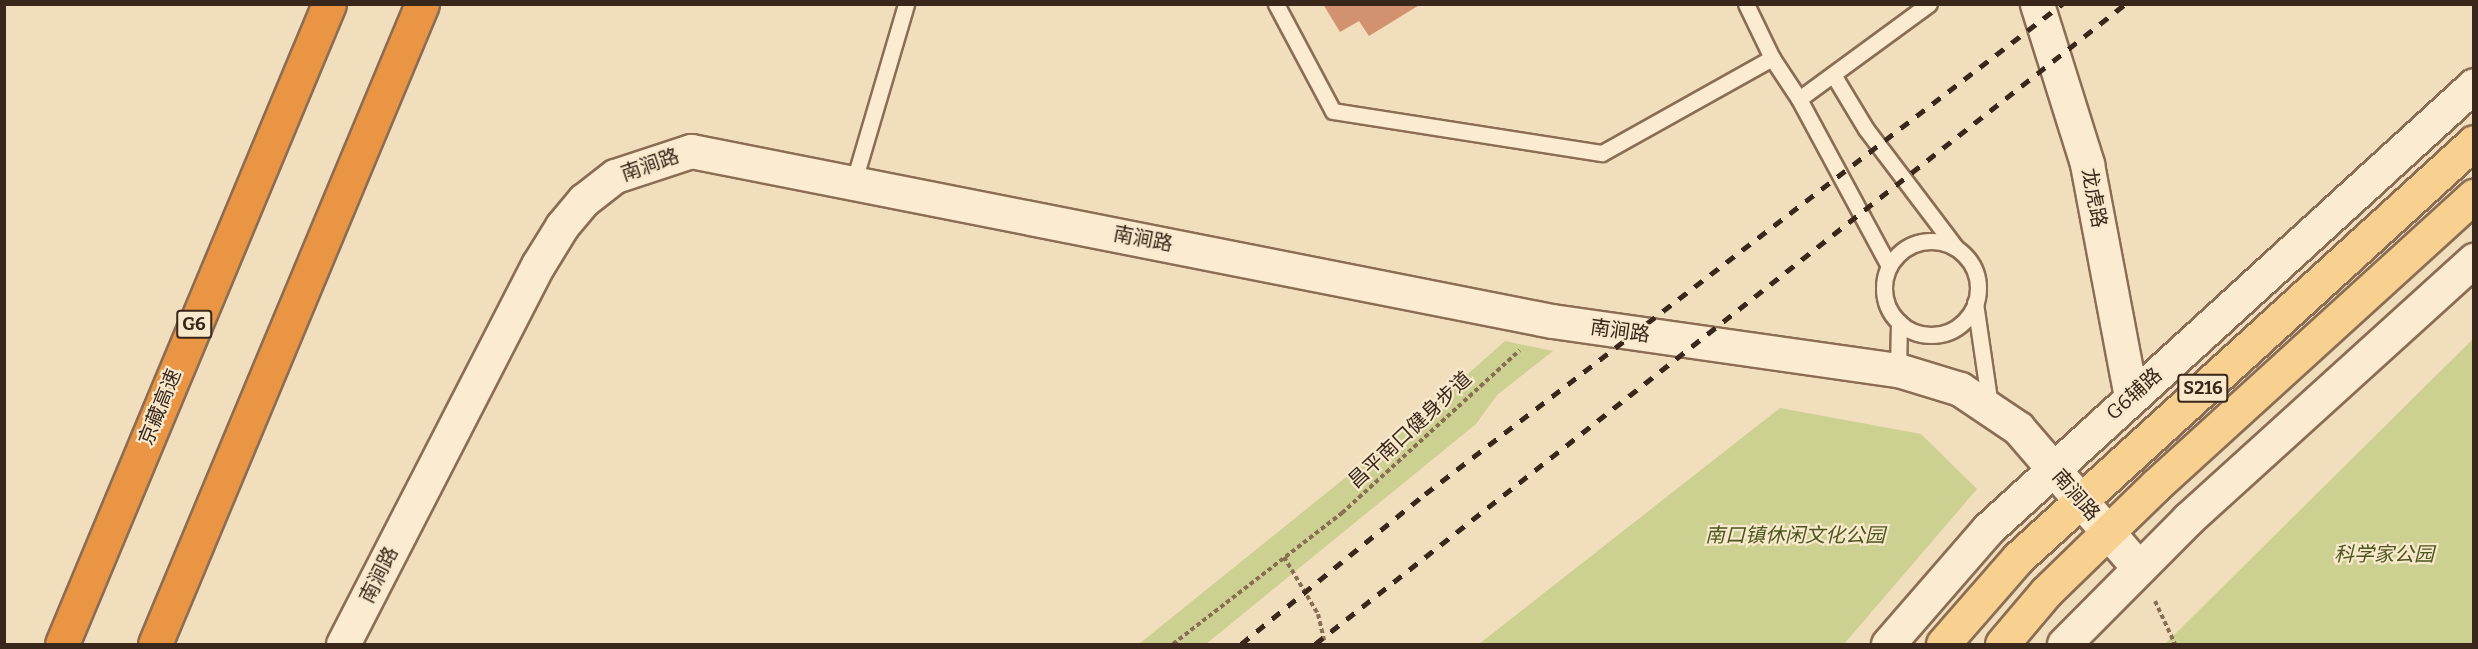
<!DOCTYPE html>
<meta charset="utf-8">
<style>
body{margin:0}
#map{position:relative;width:2478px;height:649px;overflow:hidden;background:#f1debc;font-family:Bitter,"Noto Sans SC",serif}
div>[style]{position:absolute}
.green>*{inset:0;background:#ccd090}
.building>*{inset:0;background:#d2916f}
.path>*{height:4px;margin-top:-2px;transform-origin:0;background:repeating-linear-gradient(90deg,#8a6d54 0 4.5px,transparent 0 7.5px)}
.roads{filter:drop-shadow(2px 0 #8a6d54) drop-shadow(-2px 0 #8a6d54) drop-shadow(0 2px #8a6d54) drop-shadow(0 -2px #8a6d54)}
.service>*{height:15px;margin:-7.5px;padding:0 7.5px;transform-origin:7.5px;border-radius:7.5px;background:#fbebd0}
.service>.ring{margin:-7.5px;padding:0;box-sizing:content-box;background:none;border:15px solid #fbebd0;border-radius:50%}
.tertiary>*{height:33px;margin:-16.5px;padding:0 16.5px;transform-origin:16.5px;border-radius:16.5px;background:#fbebd0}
.secondary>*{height:33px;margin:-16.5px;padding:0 16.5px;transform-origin:16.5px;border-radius:16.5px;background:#fbebd0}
.primary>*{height:33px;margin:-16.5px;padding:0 16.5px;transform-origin:16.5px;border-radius:16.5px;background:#f8d190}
.motorway>*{height:33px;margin:-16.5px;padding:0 16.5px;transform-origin:16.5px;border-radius:16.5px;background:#e99544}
.rail>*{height:4.5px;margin-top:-2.25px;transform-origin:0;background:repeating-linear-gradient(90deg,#38271a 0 10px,transparent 0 20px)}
span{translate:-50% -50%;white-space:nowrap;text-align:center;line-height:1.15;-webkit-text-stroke:4.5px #f8e8cc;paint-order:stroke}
.shield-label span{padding:2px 4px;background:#f8e8cc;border:2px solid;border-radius:4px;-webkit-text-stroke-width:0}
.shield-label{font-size:18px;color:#38271a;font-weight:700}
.street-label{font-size:20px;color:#38271a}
.park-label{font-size:20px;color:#4c561f;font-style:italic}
.frame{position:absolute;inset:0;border:6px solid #38271a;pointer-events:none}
</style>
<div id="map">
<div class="green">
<div style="clip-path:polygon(2473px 339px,2473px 644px,2164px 644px,2165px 644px)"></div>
<div style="clip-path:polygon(1505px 341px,1553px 351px,1497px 395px,1476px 424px,1206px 644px,1139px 644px,1407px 428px)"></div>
<div style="clip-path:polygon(1780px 408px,1921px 434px,1977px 489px,1844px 644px,1479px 644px)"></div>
</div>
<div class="building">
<div style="clip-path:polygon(1323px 4px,1421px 4px,1369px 36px,1359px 21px,1340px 32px)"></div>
</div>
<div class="path">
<div style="left:1284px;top:557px;width:66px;rotate:59.2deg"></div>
<div style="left:1318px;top:614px;width:31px;rotate:77deg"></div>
<div style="left:2155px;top:601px;width:47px;rotate:65.1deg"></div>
<div style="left:1173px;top:644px;width:214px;rotate:-37.8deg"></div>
<div style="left:1342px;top:513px;width:241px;rotate:-42.5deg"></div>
</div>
<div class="roads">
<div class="service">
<div style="left:1276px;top:4px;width:121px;rotate:62deg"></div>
<div style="left:1333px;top:111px;width:272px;rotate:8.9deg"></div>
<div style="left:1602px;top:153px;width:195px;rotate:-29.2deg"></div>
<div style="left:1772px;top:58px;width:49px;rotate:56.6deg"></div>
<div style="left:1799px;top:99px;width:161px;rotate:-36.2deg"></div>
<div style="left:1746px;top:4px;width:60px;rotate:64.3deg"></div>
<div style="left:1834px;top:76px;width:62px;rotate:58.9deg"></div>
<div style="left:1866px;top:129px;width:149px;rotate:52.9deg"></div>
<div style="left:1799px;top:99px;width:190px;rotate:61.7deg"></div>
<div style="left:854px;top:181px;width:184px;rotate:-73.6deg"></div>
<div class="ring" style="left:1884px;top:241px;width:79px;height:79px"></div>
<div style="left:1975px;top:303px;width:104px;rotate:81.7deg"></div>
<div style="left:1898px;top:370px;width:48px;rotate:-88.8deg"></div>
</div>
<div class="tertiary">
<div style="left:2037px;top:4px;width:168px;rotate:72.6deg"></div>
<div style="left:2087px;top:164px;width:237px;rotate:79.3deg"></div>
<div style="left:1888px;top:644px;width:152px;rotate:-49deg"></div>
<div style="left:1988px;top:529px;width:658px;rotate:-42.41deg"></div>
<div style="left:2064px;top:644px;width:176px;rotate:-45.2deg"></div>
<div style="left:2188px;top:519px;width:386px;rotate:-42.2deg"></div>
</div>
<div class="secondary">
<div style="left:343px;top:644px;width:426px;rotate:-62.8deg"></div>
<div style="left:538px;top:265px;width:46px;rotate:-58.4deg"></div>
<div style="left:562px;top:226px;width:34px;rotate:-50deg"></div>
<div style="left:584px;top:200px;width:39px;rotate:-38deg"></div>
<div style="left:615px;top:176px;width:80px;rotate:-18.2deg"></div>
<div style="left:691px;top:151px;width:878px;rotate:11.17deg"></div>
<div style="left:1552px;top:321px;width:349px;rotate:8.1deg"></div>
<div style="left:1898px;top:370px;width:65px;rotate:17deg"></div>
<div style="left:1960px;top:389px;width:70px;rotate:33.9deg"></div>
<div style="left:2018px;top:428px;width:185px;rotate:49.2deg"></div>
</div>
<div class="primary">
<div style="left:1943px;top:644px;width:114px;rotate:-48.9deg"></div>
<div style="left:2018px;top:558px;width:617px;rotate:-42.37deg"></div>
<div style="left:2002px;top:644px;width:68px;rotate:-49.8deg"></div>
<div style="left:2046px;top:592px;width:153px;rotate:-44.2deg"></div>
<div style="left:2156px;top:485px;width:430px;rotate:-42.3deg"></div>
</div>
<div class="motorway">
<div style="left:62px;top:644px;width:693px;rotate:-67.35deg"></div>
<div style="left:155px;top:644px;width:693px;rotate:-67.35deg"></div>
</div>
</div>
<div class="rail">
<div style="left:1241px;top:644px;width:237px;rotate:-39.2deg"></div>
<div style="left:1425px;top:494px;width:804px;rotate:-37.57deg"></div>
<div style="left:1315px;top:644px;width:1032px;rotate:-38.31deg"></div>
</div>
<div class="shield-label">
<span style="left:194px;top:324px">G6</span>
<span style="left:2203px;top:388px">S216</span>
</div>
<div class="street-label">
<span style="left:650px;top:165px;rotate:-19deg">南涧路</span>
<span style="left:2094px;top:198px;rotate:79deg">龙虎路</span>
<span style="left:1143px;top:239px;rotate:11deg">南涧路</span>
<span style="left:1620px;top:331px;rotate:8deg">南涧路</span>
<span style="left:2134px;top:394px;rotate:-42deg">G6辅路</span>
<span style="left:160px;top:407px;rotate:-68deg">京藏高速</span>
<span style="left:1410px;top:430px;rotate:-43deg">昌平南口健身步道</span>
<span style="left:2076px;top:495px;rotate:49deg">南涧路</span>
<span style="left:379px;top:575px;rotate:-63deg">南涧路</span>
</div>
<div class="park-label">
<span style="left:1795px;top:535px">南口镇休闲文化公园</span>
<span style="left:2384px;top:554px">科学家公园</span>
</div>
<div class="frame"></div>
</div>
